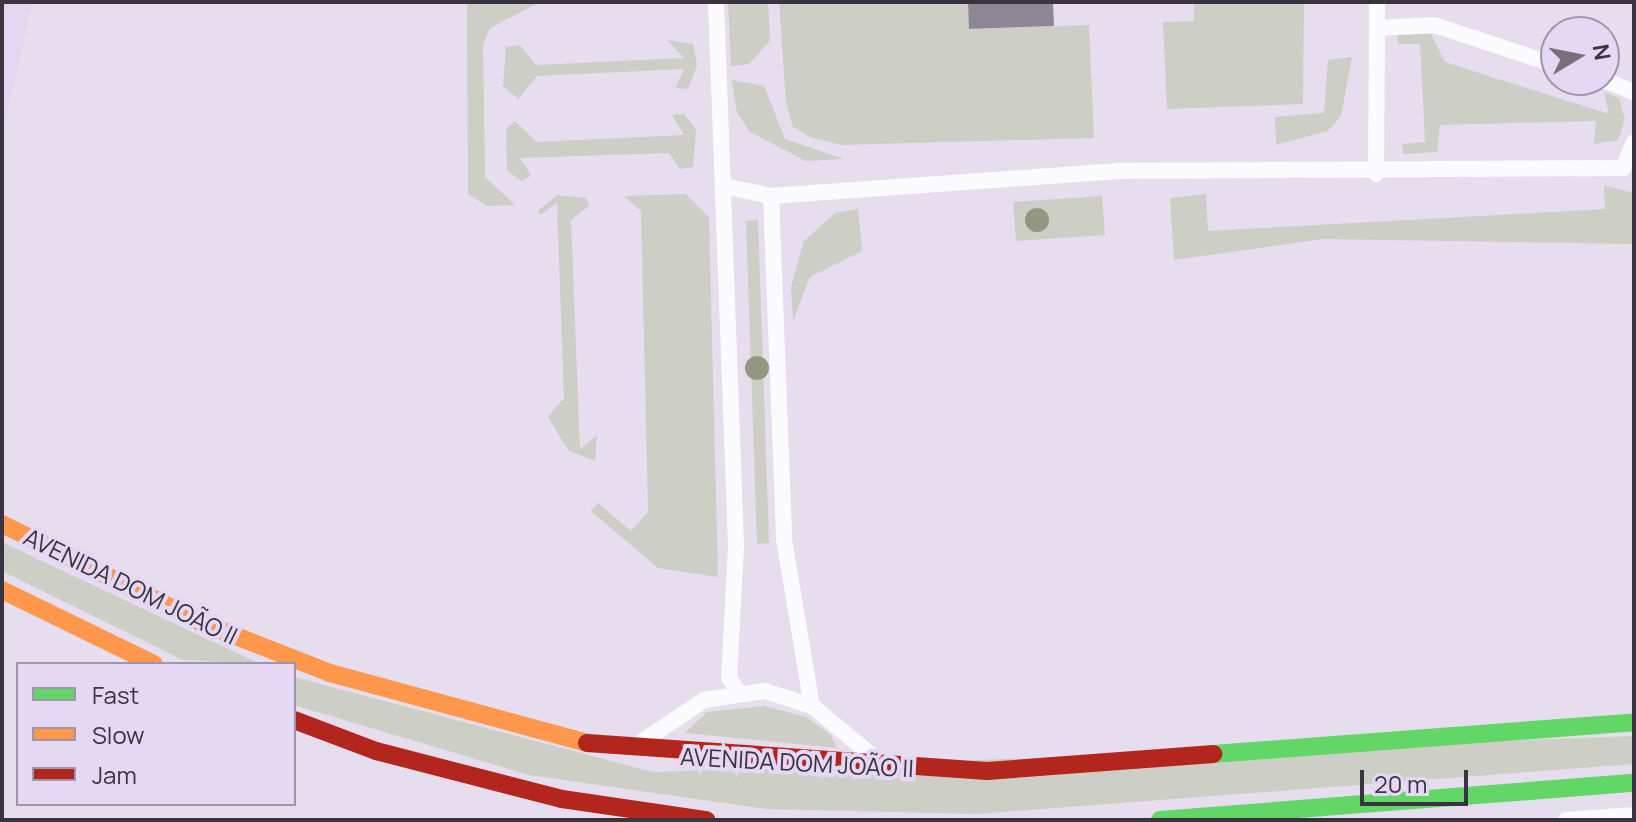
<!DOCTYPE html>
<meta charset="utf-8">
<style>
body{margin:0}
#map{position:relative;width:1636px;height:822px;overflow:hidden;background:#e6deee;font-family:Manrope,sans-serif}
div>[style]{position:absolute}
.built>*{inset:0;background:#e3d6f1}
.green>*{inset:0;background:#cdcec6}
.building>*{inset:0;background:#8b8893}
.lane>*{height:16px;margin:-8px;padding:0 8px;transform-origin:8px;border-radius:8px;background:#fbfafc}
.fast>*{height:18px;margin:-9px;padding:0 9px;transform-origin:9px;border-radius:9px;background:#63d668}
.slow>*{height:18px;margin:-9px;padding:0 9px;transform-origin:9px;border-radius:9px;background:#ff974d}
.jam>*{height:18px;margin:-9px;padding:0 9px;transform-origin:9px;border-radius:9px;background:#b3261e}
.trees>*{width:24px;height:24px;margin:-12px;border-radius:50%;background:#949880}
span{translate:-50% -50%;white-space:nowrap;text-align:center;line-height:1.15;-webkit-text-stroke:8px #e5d8f4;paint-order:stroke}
.street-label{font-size:24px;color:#39343f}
.frame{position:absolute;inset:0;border:4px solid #39343f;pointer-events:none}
.legend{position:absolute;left:16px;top:662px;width:280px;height:144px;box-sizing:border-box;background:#e5d8f4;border:2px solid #a096ac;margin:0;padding:10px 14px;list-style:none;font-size:24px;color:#39343f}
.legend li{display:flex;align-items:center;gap:16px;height:40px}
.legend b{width:40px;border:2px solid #a096ac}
.north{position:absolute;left:1540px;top:16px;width:80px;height:80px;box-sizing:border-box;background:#e5d8f4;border:2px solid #a096ac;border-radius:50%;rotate:80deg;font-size:22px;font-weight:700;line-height:32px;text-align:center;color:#39343f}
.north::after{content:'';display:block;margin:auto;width:28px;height:36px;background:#76707c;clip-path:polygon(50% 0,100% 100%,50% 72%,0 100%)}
.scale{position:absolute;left:1360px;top:770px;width:108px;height:36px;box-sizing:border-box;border:4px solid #39343f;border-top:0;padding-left:10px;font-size:24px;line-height:28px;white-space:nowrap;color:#39343f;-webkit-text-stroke:6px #e5d8f4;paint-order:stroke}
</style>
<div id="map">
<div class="built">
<div style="clip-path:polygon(2px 2px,33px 2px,2px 134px)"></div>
</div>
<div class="green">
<div style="clip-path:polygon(467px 2px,540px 2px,490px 28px,483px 45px,485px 177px,515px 205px,487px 206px,468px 194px)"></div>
<div style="clip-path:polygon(728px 2px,768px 2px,770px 41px,749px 64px,731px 66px)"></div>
<div style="clip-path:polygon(779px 2px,968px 2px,970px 29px,1089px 25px,1094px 138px,842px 145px,810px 137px,793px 127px,786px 103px)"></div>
<div style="clip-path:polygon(1194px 2px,1304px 2px,1303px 104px,1167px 109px,1163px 22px,1194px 21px)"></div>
<div style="clip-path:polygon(1431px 34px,1445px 62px,1609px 114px,1604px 92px,1619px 98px,1625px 120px,1618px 140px,1594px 144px,1596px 121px,1440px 125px,1437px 152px,1403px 154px,1402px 144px,1425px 142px,1420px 44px,1398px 44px,1397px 35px)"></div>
<div style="clip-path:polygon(667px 40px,693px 44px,697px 65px,688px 89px,675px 88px,684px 69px,537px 76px,518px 99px,503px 86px,506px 47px,520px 45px,536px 65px,684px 58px)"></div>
<div style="clip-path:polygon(1352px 57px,1341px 116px,1328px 131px,1276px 145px,1275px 117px,1324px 113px,1328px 60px)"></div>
<div style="clip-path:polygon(732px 80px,764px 86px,785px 139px,844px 159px,806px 161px,750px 132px,737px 113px)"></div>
<div style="clip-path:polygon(684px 114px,696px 129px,693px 167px,680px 169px,669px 153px,520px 158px,531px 175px,522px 181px,507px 171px,506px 129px,515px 121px,537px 142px,684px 135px,672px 115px)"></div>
<div style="clip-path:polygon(1604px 185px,1634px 193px,1634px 244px,1323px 239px,1174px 260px,1170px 198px,1206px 194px,1208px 231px,1605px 209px)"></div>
<div style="clip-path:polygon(686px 194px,709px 217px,718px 577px,658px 568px,591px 511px,598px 503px,631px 531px,648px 512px,641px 211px,624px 196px)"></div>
<div style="clip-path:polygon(557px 195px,586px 198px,589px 206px,571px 220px,580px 449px,597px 435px,595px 461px,569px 451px,548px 417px,564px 398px,557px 203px,540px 215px,539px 210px)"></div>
<div style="clip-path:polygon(1102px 196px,1105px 235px,1016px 241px,1013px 202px)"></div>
<div style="clip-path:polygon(858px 209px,862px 251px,810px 277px,793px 321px,791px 287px,804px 241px,835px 213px)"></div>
<div style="clip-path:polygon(758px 220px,769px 543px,757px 544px,746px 221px)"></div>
<div style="clip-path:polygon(2px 542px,260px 664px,183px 660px,2px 571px)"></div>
<div style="clip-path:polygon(294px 677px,653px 772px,1634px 736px,1634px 764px,976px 814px,765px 809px,529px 775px,294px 705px)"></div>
<div style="clip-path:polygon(765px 706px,806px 717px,830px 734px,837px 748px,685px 733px,707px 712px)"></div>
</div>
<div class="building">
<div style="clip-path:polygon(968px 2px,1053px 2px,1054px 26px,969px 29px)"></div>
</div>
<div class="lane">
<div style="left:716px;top:2px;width:544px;rotate:87.89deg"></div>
<div style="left:736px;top:546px;width:132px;rotate:93deg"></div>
<div style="left:729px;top:678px;width:19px;rotate:55deg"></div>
<div style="left:1377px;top:2px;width:26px;rotate:90deg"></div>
<div style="left:1377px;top:28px;width:57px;rotate:-3deg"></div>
<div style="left:1434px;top:25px;width:128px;rotate:18.2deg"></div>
<div style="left:1604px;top:80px;width:32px;rotate:22deg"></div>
<div style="left:1376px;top:174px;width:146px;rotate:-89.6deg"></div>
<div style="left:724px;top:186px;width:48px;rotate:12deg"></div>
<div style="left:771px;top:196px;width:352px;rotate:-4.1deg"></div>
<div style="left:1122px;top:171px;width:501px;rotate:-0.34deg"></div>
<div style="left:1623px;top:168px;width:28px;rotate:-67deg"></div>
<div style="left:771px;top:196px;width:343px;rotate:87.8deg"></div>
<div style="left:784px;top:539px;width:169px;rotate:80.5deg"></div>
<div style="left:640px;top:743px;width:77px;rotate:-33.9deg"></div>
<div style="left:704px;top:700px;width:62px;rotate:-8.4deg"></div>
<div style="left:765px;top:691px;width:49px;rotate:17.7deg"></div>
<div style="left:812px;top:706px;width:82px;rotate:39.5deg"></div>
<div style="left:1566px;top:820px;width:68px;rotate:-4.2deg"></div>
</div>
<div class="fast">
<div style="left:1213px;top:754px;width:422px;rotate:-4.3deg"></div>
<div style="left:1160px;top:820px;width:475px;rotate:-4.5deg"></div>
</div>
<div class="slow">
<div style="left:2px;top:524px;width:221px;rotate:26.3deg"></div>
<div style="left:200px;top:622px;width:140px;rotate:21.4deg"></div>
<div style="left:330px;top:673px;width:266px;rotate:15.2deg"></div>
<div style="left:2px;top:590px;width:169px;rotate:26deg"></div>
</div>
<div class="jam">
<div style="left:294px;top:720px;width:88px;rotate:20.7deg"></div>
<div style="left:376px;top:751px;width:192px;rotate:14.5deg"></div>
<div style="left:562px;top:799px;width:146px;rotate:8.3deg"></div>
<div style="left:587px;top:743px;width:401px;rotate:4deg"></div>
<div style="left:987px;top:771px;width:227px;rotate:-4.3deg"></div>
</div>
<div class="trees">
<div style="left:1037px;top:220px"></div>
<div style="left:757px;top:368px"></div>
</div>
<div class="street-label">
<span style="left:131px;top:586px;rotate:26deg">AVENIDA DOM JOÃO II</span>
<span style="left:797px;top:762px;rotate:3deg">AVENIDA DOM JOÃO II</span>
</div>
<div class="frame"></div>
<ul class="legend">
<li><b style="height:10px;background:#63d668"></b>Fast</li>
<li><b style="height:10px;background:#ff974d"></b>Slow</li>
<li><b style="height:10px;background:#b3261e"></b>Jam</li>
</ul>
<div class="north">N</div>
<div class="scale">20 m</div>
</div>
